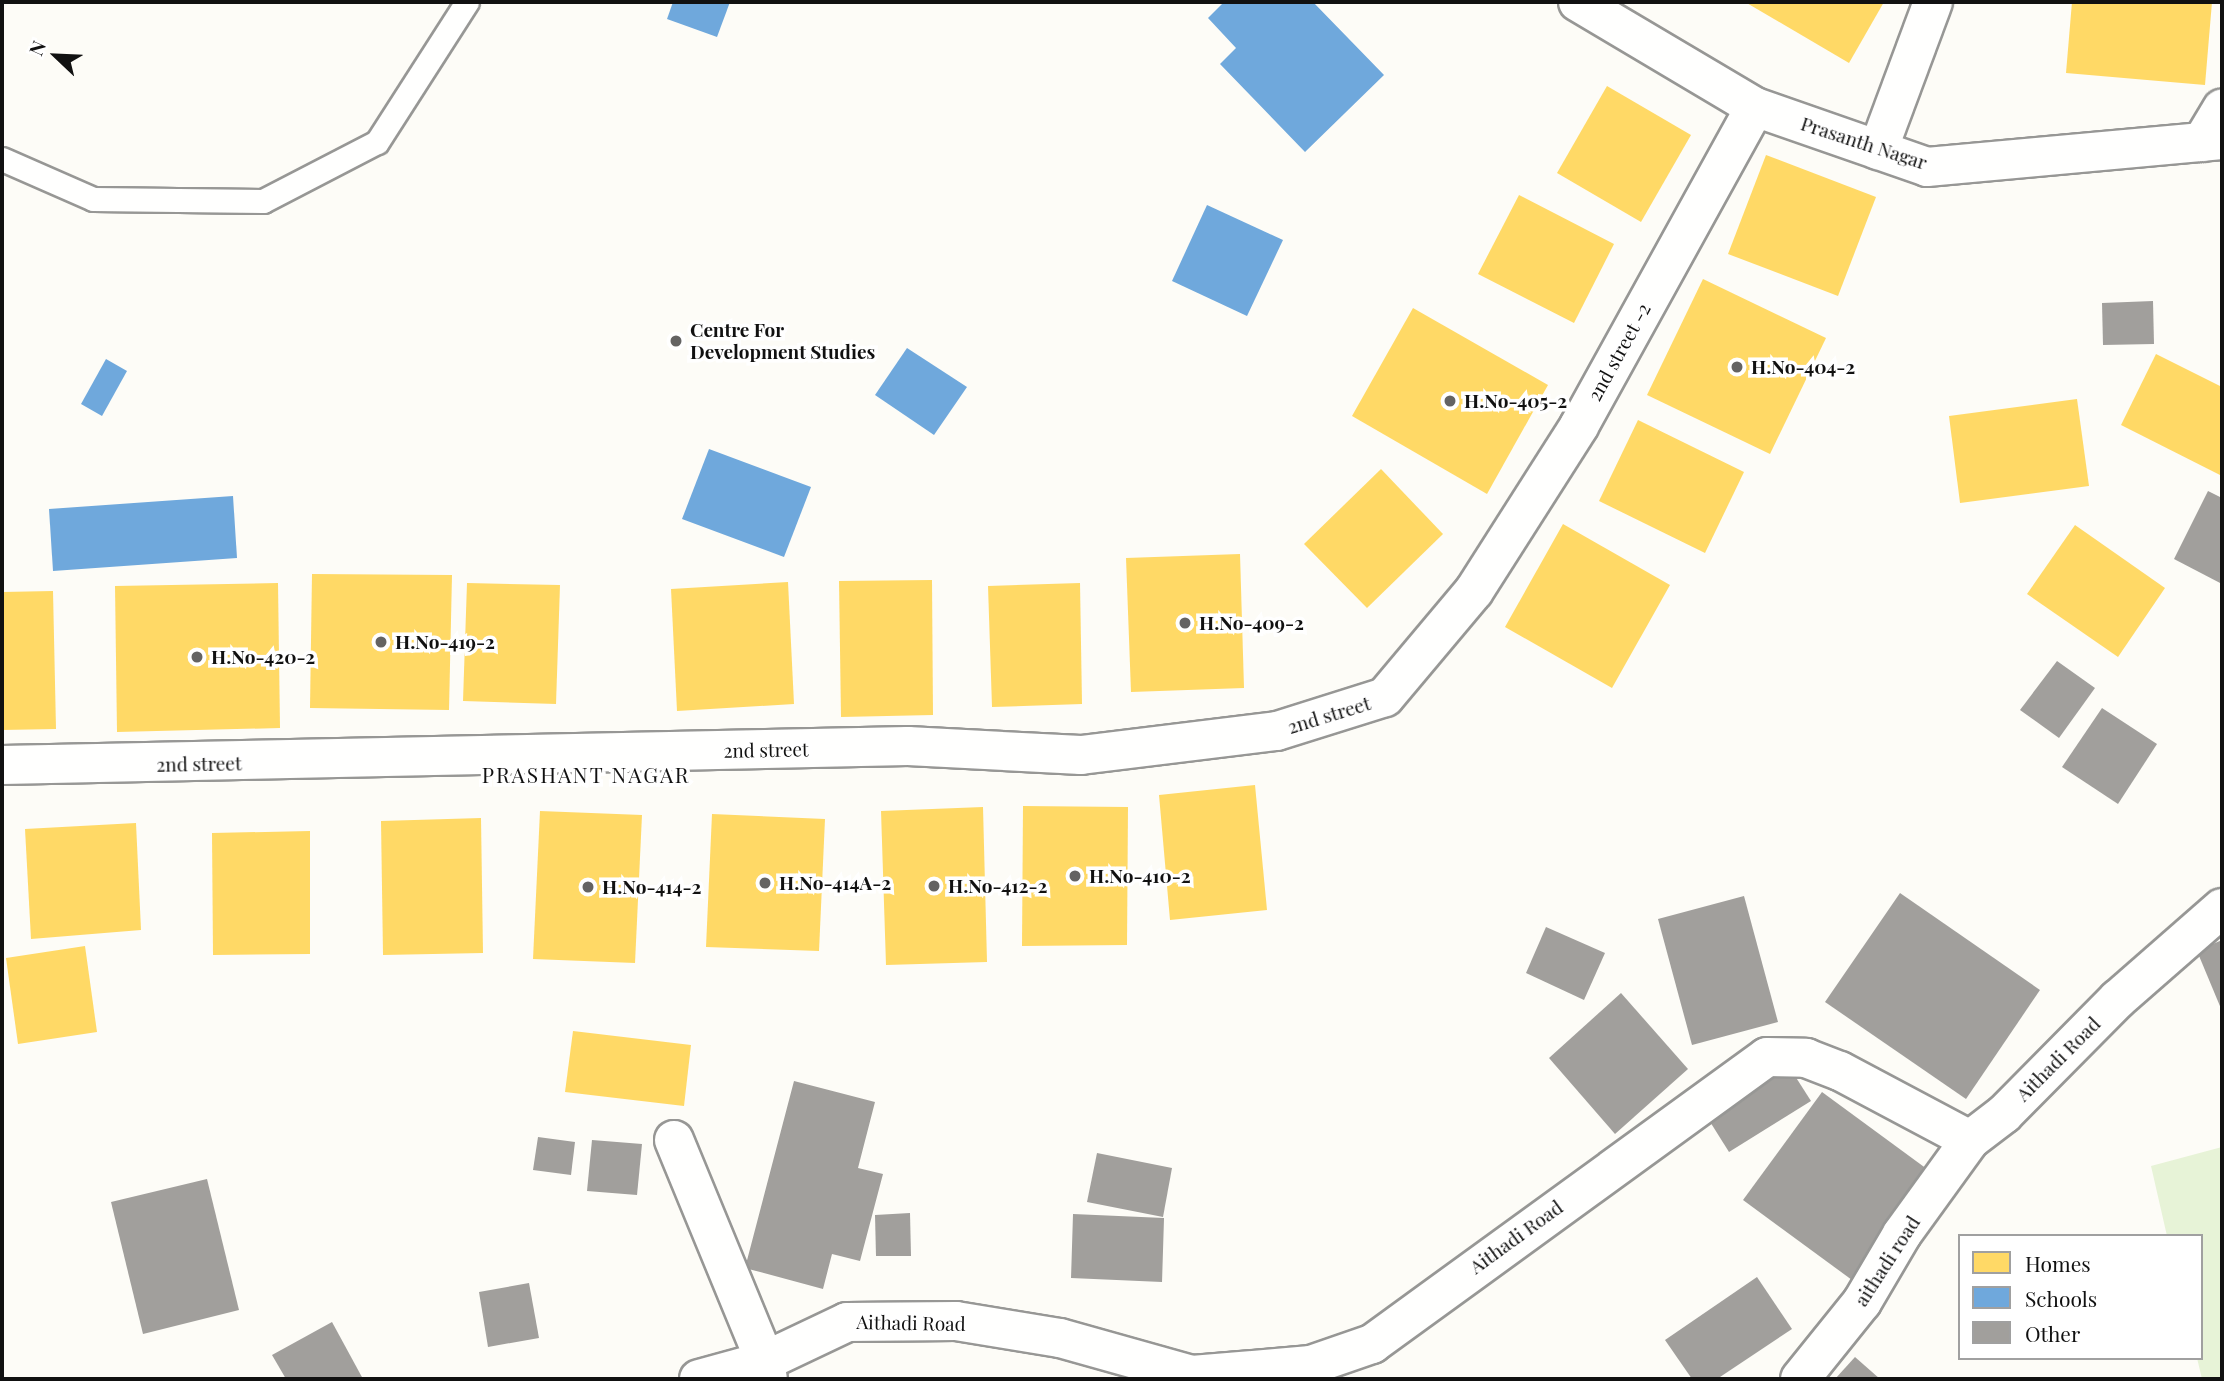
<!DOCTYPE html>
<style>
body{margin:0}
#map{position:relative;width:2224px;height:1381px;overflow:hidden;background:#fdfcf7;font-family:"Playfair Display",serif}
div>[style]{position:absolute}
.green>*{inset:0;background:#e7f3d7}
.homes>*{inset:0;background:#ffd966}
.schools>*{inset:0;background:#6fa8dc}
.building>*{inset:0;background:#a19f9c}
.roads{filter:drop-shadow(2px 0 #979795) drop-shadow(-2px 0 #979795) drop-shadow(0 2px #979795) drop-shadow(0 -2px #979795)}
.service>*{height:23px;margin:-11.5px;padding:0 11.5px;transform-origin:11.5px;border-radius:11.5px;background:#fffffe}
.minor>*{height:38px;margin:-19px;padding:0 19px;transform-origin:19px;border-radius:19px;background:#fffffe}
.tertiary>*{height:38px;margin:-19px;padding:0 19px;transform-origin:19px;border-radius:19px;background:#fffffe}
.dots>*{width:19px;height:19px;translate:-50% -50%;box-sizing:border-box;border:4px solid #fff;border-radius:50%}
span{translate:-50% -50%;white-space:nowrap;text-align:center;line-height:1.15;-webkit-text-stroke:7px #fff;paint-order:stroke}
.street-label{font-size:19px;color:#111}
.poi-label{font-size:19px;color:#111;font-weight:700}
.left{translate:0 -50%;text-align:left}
.neighbourhood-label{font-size:21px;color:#111;letter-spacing:2px}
.frame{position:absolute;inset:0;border:4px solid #111;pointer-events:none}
.legend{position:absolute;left:1958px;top:1234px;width:245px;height:126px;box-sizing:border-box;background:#fff;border:2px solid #a0a0a0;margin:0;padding:9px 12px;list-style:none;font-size:21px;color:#111}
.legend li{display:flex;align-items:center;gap:14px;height:35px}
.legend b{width:35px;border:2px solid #a0a0a0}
.north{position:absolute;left:21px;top:21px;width:70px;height:70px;-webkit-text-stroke:5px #fff;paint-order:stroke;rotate:293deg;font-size:19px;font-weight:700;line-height:28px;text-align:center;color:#111}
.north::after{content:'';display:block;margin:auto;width:24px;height:32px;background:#111;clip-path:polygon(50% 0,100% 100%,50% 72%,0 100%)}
</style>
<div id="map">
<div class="green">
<div style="clip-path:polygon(2222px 1147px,2222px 1379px,2202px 1379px,2197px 1358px,2201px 1358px,2201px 1236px,2167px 1236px,2151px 1166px)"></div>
</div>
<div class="homes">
<div style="clip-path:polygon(1745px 2px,1884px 2px,1849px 63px)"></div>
<div style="clip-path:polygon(2072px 2px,2212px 2px,2205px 85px,2066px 73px)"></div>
<div style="clip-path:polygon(1607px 86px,1691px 135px,1641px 222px,1557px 173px)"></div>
<div style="clip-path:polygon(1766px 155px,1876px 197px,1838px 296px,1728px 254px)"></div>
<div style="clip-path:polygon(1519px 195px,1614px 244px,1574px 323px,1478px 274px)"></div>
<div style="clip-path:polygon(1703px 279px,1826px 338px,1770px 454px,1647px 395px)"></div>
<div style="clip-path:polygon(1413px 308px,1548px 385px,1487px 494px,1352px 416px)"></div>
<div style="clip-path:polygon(2156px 354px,2222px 387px,2222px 476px,2121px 425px)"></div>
<div style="clip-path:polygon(2077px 399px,2089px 486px,1960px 503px,1949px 416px)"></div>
<div style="clip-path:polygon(1638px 420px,1744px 472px,1705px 553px,1599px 501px)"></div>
<div style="clip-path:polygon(1381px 469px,1443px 534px,1367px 608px,1304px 544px)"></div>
<div style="clip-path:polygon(1563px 524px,1670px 585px,1612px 688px,1505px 627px)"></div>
<div style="clip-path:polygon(2075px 525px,2165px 588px,2118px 657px,2027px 594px)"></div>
<div style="clip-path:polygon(1240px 554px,1244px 688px,1131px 692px,1126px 558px)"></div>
<div style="clip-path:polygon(312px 574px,452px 575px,449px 710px,310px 708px)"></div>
<div style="clip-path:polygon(932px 580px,933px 715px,841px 717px,839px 581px)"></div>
<div style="clip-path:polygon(788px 582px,794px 704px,677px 711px,671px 589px)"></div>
<div style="clip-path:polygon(278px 583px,280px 728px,117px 732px,115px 586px)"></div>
<div style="clip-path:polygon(467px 583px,560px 585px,556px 704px,463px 701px)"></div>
<div style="clip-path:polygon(1080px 583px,1082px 704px,992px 707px,988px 586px)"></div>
<div style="clip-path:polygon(53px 591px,56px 729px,2px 730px,2px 592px)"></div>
<div style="clip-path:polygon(1255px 785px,1267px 910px,1170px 920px,1159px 795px)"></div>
<div style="clip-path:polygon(1023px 806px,1128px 807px,1127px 945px,1022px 946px)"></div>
<div style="clip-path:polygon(983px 807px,987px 962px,886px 965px,881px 811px)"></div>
<div style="clip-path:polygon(540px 811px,642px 815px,635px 963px,533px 959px)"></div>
<div style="clip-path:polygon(712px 814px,825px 819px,819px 951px,706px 947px)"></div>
<div style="clip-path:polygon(481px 818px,483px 953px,383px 955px,381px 821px)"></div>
<div style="clip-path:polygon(136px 823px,141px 930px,31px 939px,25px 829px)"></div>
<div style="clip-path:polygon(310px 831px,310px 954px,213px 955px,212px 833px)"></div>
<div style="clip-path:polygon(85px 946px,97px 1032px,18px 1044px,6px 958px)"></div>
<div style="clip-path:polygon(573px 1031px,691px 1045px,684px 1106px,565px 1092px)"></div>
</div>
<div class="schools">
<div style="clip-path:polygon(673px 2px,730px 2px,717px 37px,667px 19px)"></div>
<div style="clip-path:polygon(1224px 2px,1313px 2px,1384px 75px,1305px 152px,1220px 64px,1236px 48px,1208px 18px)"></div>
<div style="clip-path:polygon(1207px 205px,1283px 240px,1247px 316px,1172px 281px)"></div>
<div style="clip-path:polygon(907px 348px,967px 387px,934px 435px,875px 395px)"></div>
<div style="clip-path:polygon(106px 359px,127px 371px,102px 416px,81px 404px)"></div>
<div style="clip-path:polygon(709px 449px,811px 487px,784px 557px,682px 519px)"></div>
<div style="clip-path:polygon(233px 496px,237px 558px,53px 571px,49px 509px)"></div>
</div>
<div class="building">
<div style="clip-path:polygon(2153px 301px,2154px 344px,2103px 345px,2102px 303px)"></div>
<div style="clip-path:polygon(2208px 491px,2222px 498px,2222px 584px,2174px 559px)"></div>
<div style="clip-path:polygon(2057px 661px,2095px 688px,2059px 738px,2020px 710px)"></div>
<div style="clip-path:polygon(2102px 708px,2157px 744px,2118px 804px,2062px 767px)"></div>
<div style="clip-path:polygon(1900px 893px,2040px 990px,1966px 1099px,1825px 1002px)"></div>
<div style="clip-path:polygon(1744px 896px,1778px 1022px,1692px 1045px,1658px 919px)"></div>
<div style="clip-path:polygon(1546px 927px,1605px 953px,1584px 1000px,1526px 973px)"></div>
<div style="clip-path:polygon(2222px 940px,2222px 1011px,2197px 951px)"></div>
<div style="clip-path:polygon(1621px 993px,1688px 1069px,1615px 1134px,1549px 1058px)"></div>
<div style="clip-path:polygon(1788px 1065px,1811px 1101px,1729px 1152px,1707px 1117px)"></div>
<div style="clip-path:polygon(794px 1081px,875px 1102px,858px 1168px,883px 1174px,860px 1261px,832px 1254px,823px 1289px,745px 1268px)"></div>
<div style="clip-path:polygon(1822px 1092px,1931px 1172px,1852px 1280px,1743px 1200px)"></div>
<div style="clip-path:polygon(538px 1137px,575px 1142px,571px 1175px,533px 1170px)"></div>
<div style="clip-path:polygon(592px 1140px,642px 1144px,637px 1195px,587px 1191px)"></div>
<div style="clip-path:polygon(1097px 1153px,1172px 1168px,1163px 1217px,1087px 1202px)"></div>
<div style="clip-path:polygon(207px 1179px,239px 1310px,143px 1334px,111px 1202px)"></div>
<div style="clip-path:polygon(910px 1213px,911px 1256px,876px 1256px,875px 1215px)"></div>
<div style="clip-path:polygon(1073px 1214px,1164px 1218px,1162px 1282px,1071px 1278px)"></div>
<div style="clip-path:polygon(1757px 1277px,1792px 1329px,1717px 1379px,1692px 1379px,1665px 1340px)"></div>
<div style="clip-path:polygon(529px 1283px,539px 1338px,488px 1347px,479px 1292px)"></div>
<div style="clip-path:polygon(332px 1322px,363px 1379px,286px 1379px,272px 1355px)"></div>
<div style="clip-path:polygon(1855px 1357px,1880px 1379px,1835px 1379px)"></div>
</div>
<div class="roads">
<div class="service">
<div style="left:2px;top:159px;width:99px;rotate:23.7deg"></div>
<div style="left:93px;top:199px;width:170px;rotate:0.7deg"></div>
<div style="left:263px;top:201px;width:128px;rotate:-27.4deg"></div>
<div style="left:377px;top:142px;width:166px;rotate:-57.3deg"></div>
</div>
<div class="minor">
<div style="left:2202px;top:142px;width:39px;rotate:-59deg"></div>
<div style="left:1878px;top:150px;width:158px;rotate:-69.6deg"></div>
<div style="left:2px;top:765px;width:906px;rotate:-1.2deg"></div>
<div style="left:908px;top:746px;width:173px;rotate:3deg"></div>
<div style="left:1081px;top:755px;width:197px;rotate:-7deg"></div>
<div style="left:1277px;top:731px;width:113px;rotate:-17.5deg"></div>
<div style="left:1385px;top:697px;width:138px;rotate:-50deg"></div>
<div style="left:1474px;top:591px;width:196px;rotate:-57.5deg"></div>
<div style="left:1579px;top:426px;width:364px;rotate:-61.1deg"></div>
<div style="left:674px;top:1140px;width:239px;rotate:67.6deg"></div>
<div style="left:765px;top:1361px;width:18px;rotate:81deg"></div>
<div style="left:699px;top:1379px;width:68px;rotate:-15.3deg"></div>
<div style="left:765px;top:1361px;width:91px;rotate:-25.4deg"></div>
<div style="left:847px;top:1322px;width:109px;rotate:-0.5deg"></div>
<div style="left:956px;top:1321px;width:105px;rotate:9.3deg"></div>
<div style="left:1060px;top:1338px;width:137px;rotate:15.7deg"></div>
<div style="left:1192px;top:1375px;width:119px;rotate:-4.8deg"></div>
<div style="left:1311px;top:1365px;width:65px;rotate:-19deg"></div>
<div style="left:1372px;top:1344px;width:488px;rotate:-36deg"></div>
<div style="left:1767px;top:1057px;width:39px;rotate:1deg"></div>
<div style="left:1806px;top:1058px;width:36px;rotate:21deg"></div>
<div style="left:1840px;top:1071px;width:147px;rotate:28deg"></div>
<div style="left:1970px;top:1140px;width:43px;rotate:-37.4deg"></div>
<div style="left:2004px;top:1114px;width:162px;rotate:-45.3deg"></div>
<div style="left:2118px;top:999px;width:138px;rotate:-41.2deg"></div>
<div style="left:1800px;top:1379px;width:99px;rotate:-51.2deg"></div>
<div style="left:1862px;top:1302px;width:79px;rotate:-59.5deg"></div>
<div style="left:1902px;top:1234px;width:116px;rotate:-54.1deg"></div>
</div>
<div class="tertiary">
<div style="left:1578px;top:2px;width:206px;rotate:30.7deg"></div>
<div style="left:1755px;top:107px;width:182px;rotate:19.2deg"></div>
<div style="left:1927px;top:167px;width:296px;rotate:-5.2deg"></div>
</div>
</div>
<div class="dots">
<div style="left:676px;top:341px;background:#646362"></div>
<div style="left:1737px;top:367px;background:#646362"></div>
<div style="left:1450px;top:401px;background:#646362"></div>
<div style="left:1185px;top:623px;background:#646362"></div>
<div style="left:381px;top:642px;background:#646362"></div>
<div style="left:197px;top:657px;background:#646362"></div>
<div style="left:1075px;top:876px;background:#646362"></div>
<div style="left:765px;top:883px;background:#646362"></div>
<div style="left:934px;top:886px;background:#646362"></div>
<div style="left:588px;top:887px;background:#646362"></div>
</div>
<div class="street-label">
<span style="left:1864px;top:143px;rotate:18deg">Prasanth Nagar</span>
<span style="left:1619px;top:352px;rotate:-61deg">2nd street -2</span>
<span style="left:1329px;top:715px;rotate:-17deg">2nd street</span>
<span style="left:766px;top:750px;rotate:-1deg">2nd street</span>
<span style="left:199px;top:764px;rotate:-1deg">2nd street</span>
<span style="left:2058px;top:1059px;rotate:-45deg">Aithadi Road</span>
<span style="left:1516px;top:1237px;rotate:-36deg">Aithadi Road</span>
<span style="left:1887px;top:1261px;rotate:-57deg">aithadi road</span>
<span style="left:911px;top:1323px;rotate:1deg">Aithadi Road</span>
</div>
<div class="poi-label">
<span class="left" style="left:690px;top:341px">Centre For<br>Development Studies</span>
<span class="left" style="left:1751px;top:367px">H.No-404-2</span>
<span class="left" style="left:1464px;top:401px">H.No-405-2</span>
<span class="left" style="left:1199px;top:623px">H.No-409-2</span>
<span class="left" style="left:395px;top:642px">H.No-419-2</span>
<span class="left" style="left:211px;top:657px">H.No-420-2</span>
<span class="left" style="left:1089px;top:876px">H.No-410-2</span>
<span class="left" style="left:779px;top:883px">H.No-414A-2</span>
<span class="left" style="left:948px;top:886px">H.No-412-2</span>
<span class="left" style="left:602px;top:887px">H.No-414-2</span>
</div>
<div class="neighbourhood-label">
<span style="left:586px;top:774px">PRASHANT NAGAR</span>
</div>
<div class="frame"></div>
<ul class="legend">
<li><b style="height:19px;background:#ffd966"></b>Homes</li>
<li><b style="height:19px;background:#6fa8dc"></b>Schools</li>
<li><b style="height:19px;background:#a19f9c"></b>Other</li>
</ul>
<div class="north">N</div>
</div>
